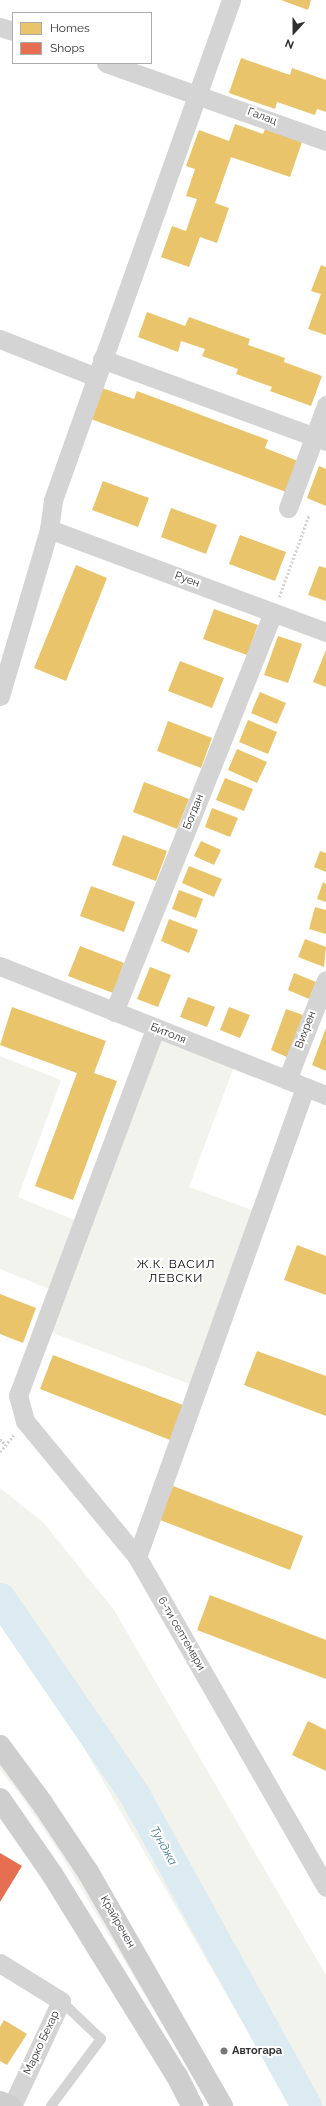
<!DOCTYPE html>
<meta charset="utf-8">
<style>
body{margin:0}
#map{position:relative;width:326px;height:2106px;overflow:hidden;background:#fff;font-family:Raleway,sans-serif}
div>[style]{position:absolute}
.green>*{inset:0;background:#f1f3ec}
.homes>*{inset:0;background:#e9c46a}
.shops>*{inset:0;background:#e76f51}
.river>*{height:31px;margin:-15.5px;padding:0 15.5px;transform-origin:15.5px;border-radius:15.5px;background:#dcebf1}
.path>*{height:2.5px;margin-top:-1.25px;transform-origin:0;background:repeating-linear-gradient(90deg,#d4d4d4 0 2px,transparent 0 4px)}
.lane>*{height:10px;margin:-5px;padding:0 5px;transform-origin:5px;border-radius:5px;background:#d4d4d4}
.street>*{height:19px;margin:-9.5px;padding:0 9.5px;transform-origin:9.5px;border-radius:9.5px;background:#d4d4d4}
.secondary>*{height:22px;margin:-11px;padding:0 11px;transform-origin:11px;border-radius:11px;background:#cecece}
.dots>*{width:11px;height:11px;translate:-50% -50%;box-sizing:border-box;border:2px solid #fff;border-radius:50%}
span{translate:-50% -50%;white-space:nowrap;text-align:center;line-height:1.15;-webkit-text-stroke:4px #fff;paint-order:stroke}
.street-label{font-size:11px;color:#303030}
.poi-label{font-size:11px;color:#303030;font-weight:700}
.left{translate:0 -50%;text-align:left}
.neighbourhood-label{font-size:12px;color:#000;letter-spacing:1px}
.water-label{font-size:12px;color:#437a8e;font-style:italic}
.legend{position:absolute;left:12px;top:12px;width:140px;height:52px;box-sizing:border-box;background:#fff;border:1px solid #acacac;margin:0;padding:5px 7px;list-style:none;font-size:12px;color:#303030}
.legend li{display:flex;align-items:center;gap:8px;height:20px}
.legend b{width:20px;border:1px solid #acacac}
.north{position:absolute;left:274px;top:12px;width:40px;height:40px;-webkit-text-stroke:3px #fff;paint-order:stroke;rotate:201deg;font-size:11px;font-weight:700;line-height:16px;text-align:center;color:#303030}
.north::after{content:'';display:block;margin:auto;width:14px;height:18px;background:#303030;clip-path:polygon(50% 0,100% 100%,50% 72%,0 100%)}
</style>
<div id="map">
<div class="green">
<div style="clip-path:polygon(155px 1029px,236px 1061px,189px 1187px,260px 1213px,198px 1387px,42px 1329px,56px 1292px,0 1269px,0 1056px,61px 1080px,18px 1197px,82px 1223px)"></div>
<div style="clip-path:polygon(0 1488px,43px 1522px,114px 1610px,326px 1975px,326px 2106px,291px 2106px,55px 1698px,0 1621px)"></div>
<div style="clip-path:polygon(0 1760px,67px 1850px,170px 2032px,168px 2034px,61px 1855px,21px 1796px,0 1770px)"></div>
</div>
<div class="homes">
<div style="clip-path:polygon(281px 0,311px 0,308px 10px)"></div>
<div style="clip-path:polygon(241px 58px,290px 75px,292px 68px,326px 80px,326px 112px,317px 109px,315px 115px,277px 102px,275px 109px,229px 93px)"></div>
<div style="clip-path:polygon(235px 124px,263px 134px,265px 129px,302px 142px,290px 177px,231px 157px,215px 203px,229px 208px,217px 243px,200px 237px,189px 267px,161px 257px,172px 226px,186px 231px,197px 199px,186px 196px,195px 169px,186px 166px,199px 130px,229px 141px)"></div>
<div style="clip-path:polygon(321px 265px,326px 267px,326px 335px,308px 329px,321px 294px,311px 291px)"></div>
<div style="clip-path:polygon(147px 312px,185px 326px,189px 317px,250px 339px,248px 345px,285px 358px,284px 362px,322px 376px,311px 406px,270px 391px,272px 387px,236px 374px,238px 369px,202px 356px,205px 349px,181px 341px,178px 352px,138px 337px)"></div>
<div style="clip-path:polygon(102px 388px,134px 399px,137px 391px,268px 440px,265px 448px,298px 461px,286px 492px,91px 419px)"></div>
<div style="clip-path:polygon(319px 466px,326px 469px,326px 506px,307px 498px)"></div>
<div style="clip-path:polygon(103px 481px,149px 498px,138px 527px,92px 510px)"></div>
<div style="clip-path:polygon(171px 508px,217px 525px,206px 554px,161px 537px)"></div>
<div style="clip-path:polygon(240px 535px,286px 552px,275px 581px,229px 564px)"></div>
<div style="clip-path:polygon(76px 565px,107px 578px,66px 681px,34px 668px)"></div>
<div style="clip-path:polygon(319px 566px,326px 568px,326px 601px,308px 595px)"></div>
<div style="clip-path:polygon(214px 609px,258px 625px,247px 655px,203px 639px)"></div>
<div style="clip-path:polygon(278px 636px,302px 644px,288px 683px,264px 675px)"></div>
<div style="clip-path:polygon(326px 650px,326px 687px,313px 682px)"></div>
<div style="clip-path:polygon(180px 661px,224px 678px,212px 708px,168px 691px)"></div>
<div style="clip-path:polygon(260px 692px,286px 703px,277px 724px,251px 713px)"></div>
<div style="clip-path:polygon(248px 720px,277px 732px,268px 754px,239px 742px)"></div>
<div style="clip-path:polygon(168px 721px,212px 738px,201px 768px,157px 751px)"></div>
<div style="clip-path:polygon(237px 749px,267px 762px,257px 783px,228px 770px)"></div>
<div style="clip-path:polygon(225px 778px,253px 789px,244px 811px,216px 800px)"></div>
<div style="clip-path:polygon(144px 782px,189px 799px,177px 829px,133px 812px)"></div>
<div style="clip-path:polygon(212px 808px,238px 818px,230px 837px,205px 827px)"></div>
<div style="clip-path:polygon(123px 835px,167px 851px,156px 881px,112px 865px)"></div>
<div style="clip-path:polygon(201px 841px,221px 850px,214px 865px,194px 856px)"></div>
<div style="clip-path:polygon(320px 851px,326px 853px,326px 872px,314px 867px)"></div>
<div style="clip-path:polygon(189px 866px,222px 879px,214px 897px,182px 883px)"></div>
<div style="clip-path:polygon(323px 882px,326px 884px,326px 902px,317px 899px)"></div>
<div style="clip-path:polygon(91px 886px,135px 902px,124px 932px,80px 916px)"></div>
<div style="clip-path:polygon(179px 890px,203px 899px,196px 918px,172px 909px)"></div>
<div style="clip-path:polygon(315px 907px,326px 910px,326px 934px,309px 929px)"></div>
<div style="clip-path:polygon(169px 919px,198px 930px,189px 953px,161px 941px)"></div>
<div style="clip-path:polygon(305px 939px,326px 947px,324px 967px,298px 957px)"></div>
<div style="clip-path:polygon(80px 946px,124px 963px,113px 993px,68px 976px)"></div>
<div style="clip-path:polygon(150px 967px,171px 975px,158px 1007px,137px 999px)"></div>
<div style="clip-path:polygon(294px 973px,316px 982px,309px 999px,288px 990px)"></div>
<div style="clip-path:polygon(188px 997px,215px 1007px,207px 1027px,180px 1017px)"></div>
<div style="clip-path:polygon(12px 1007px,106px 1041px,94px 1073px,117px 1081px,73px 1200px,35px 1186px,77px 1073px,0 1045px)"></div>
<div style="clip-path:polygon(229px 1007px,250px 1015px,240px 1038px,220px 1030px)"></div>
<div style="clip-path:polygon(286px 1009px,306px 1016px,289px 1058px,271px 1050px)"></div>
<div style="clip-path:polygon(326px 1028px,326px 1071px,312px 1065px)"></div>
<div style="clip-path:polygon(297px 1245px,326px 1256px,326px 1295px,284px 1280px)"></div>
<div style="clip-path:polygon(0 1294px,36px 1308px,23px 1343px,0 1334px)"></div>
<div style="clip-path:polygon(257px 1351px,326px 1376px,326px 1416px,244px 1385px)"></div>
<div style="clip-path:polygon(53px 1355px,183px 1405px,170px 1440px,40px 1389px)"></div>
<div style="clip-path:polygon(173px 1486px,303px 1536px,290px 1570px,160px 1520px)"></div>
<div style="clip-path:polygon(210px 1595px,326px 1640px,326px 1679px,197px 1630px)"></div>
<div style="clip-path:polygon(308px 1721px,326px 1730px,326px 1771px,292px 1755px)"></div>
<div style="clip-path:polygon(4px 2020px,27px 2034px,7px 2065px,0 2061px,0 2027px)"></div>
</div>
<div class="shops">
<div style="clip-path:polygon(0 1853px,22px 1866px,0 1902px)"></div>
</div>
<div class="river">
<div style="left:0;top:1598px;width:237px;rotate:55.6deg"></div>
<div style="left:134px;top:1794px;width:356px;rotate:61.1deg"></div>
</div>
<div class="path">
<div style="left:279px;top:597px;width:87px;rotate:-69.9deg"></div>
<div style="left:0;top:1439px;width:8px;rotate:45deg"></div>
<div style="left:0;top:1452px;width:22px;rotate:-51deg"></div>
</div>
<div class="lane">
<div style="left:51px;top:2106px;width:84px;rotate:-53.3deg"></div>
<div style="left:101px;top:2039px;width:55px;rotate:-136.5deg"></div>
</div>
<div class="street">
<div style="left:0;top:27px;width:14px;rotate:17deg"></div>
<div style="left:106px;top:63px;width:233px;rotate:19.5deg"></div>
<div style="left:0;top:339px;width:103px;rotate:21.6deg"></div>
<div style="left:102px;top:359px;width:239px;rotate:20.1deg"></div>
<div style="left:288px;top:508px;width:110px;rotate:-69.7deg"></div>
<div style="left:49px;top:529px;width:296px;rotate:20.4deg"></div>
<div style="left:0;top:696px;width:174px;rotate:-73.6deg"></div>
<div style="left:49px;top:529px;width:29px;rotate:-82deg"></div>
<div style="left:53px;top:500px;width:531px;rotate:-70.4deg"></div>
<div style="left:0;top:966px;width:351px;rotate:21.6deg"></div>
<div style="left:114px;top:1012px;width:430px;rotate:-68.3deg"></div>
<div style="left:155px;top:1029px;width:391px;rotate:110.5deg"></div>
<div style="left:18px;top:1395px;width:27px;rotate:75deg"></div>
<div style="left:25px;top:1421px;width:176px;rotate:50.5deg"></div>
<div style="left:137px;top:1557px;width:380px;rotate:60.2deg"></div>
<div style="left:287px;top:1080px;width:107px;rotate:-68.7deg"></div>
<div style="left:137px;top:1557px;width:499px;rotate:-70.3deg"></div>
<div style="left:0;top:1963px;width:72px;rotate:31.9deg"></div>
<div style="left:61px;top:2001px;width:116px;rotate:115deg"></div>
</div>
<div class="secondary">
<div style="left:0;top:1746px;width:71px;rotate:53.6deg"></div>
<div style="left:42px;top:1803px;width:83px;rotate:56.3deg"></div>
<div style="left:88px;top:1872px;width:270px;rotate:60.2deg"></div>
<div style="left:0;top:1799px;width:91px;rotate:55.3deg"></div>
<div style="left:52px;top:1874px;width:238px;rotate:58.3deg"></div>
<div style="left:177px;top:2076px;width:34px;rotate:63deg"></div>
<div style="left:0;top:2102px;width:11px;rotate:22deg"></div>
</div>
<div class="dots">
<div style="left:224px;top:2051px;background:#787878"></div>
</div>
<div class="street-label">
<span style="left:262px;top:117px;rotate:20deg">Галац</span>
<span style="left:187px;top:580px;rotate:20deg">Руен</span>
<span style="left:194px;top:812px;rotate:-68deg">Богдан</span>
<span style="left:306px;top:1030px;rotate:-69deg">Вихрен</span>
<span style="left:168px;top:1034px;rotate:22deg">Битоля</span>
<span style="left:181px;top:1634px;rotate:60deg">6-ти септември</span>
<span style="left:117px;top:1922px;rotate:60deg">Крайречен</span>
<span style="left:42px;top:2043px;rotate:-65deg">Марко Бехар</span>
</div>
<div class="poi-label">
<span class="left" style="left:232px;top:2051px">Автогара</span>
</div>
<div class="neighbourhood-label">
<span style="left:176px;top:1272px">Ж.К. ВАСИЛ<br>ЛЕВСКИ</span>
</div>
<div class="water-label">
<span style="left:163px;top:1846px;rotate:61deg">Тунджа</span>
</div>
<ul class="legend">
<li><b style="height:11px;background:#e9c46a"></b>Homes</li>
<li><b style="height:11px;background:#e76f51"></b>Shops</li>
</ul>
<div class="north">N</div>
</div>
